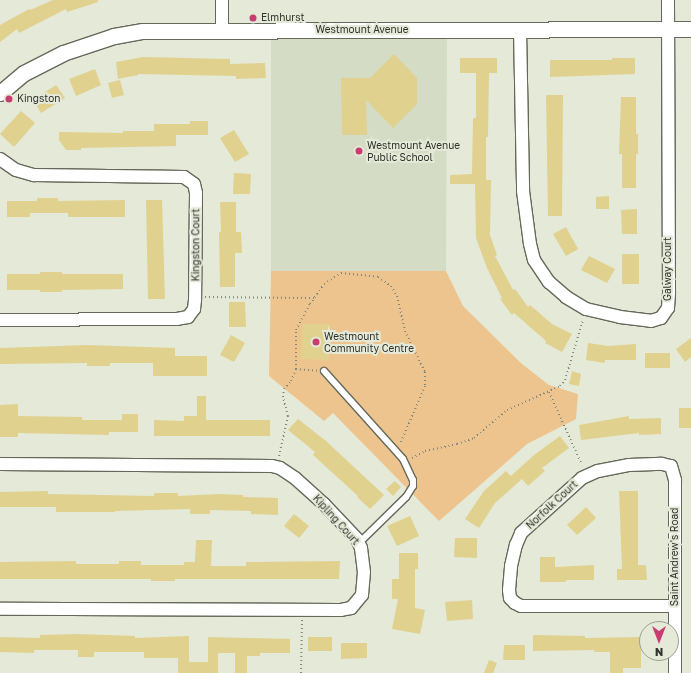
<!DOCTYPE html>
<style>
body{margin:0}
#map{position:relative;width:691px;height:673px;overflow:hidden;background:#e4e9d8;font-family:"Golos Text",sans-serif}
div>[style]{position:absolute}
.built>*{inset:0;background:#d5dcc5}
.green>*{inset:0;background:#eec48e}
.building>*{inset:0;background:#e1d18e}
.path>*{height:2px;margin-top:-1px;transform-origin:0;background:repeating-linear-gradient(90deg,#82857a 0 1px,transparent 0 4px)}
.roads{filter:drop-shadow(1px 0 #65695a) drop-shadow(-1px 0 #65695a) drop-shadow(0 1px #65695a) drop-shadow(0 -1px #65695a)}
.service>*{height:6px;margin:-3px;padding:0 3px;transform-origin:3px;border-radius:3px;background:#fff}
.minor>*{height:12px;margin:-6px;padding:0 6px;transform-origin:6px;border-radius:6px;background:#fff}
.tertiary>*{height:15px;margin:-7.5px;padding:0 7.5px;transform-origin:7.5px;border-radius:7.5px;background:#fff}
.dots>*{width:11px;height:11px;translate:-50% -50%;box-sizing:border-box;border:2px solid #e4e9d8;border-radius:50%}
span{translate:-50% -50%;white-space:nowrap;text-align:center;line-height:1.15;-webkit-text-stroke:4px #e4e9d8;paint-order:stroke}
.poi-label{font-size:10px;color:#31332c}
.left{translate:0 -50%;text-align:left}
.street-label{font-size:10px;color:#31332c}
.north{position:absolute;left:639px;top:621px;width:40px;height:40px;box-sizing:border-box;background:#e4e9d8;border:1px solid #9ca093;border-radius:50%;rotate:180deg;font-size:11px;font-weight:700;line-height:16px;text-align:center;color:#31332c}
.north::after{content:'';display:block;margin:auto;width:14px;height:18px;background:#c83c70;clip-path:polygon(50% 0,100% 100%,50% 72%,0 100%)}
</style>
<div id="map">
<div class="built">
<div style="clip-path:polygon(447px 30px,446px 271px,271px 271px,271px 32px)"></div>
</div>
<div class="green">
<div style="clip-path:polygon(271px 271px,446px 271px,463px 306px,522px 364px,549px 385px,578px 394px,576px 419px,527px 444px,439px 521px,333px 413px,324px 421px,269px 376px)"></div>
</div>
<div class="building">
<div style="clip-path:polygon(53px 0,98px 0,98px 2px,67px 12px,66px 9px,19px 33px,17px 29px,0 42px,0 25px,29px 9px,30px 10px)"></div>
<div style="clip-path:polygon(394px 54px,417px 78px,417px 104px,393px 128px,366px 100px,367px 135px,342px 135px,341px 78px,370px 78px)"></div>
<div style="clip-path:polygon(143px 57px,230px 59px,230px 64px,265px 63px,266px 78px,236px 79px,236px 76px,138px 74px,138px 75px,118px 79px,116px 62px)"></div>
<div style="clip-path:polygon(460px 58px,497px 58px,497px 73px,489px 73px,488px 137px,486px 137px,486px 180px,491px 180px,490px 235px,497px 255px,495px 256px,513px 290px,515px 289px,528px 307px,530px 305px,552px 324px,572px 334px,562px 352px,545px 343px,546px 341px,514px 313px,512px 315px,500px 299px,502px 298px,487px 268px,476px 238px,475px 184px,450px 184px,450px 175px,472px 174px,473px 118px,476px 118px,476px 73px,460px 73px)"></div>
<div style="clip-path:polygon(612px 58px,635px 58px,635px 74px,550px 77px,550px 60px,612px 60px)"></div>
<div style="clip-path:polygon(95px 69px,101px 85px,76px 96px,69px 79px)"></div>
<div style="clip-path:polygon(120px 80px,124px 95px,112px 98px,108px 83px)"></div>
<div style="clip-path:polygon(56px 85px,65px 98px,41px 113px,33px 100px)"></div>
<div style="clip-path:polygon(546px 95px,563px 95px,562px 216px,548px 216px)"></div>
<div style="clip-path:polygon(621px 97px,636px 97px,636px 134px,638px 134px,638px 154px,636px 154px,636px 188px,622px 188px,622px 154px,619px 154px)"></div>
<div style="clip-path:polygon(21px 111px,35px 123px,14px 147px,0 134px)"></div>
<div style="clip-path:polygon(190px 121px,208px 121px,208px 135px,176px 135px,176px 146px,81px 148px,81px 150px,66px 150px,59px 140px,59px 132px,123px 133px,123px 131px,154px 131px,154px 124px,190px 124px)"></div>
<div style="clip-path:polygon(234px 130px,249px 154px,235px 162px,220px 138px)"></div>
<div style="clip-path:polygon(234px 173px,251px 174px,250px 194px,233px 194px)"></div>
<div style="clip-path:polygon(609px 196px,609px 209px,596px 209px,596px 197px)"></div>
<div style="clip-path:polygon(37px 198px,58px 198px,58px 201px,125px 200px,125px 217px,68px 217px,68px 213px,30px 213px,30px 217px,7px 217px,7px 201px,37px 201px)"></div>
<div style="clip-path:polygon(146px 200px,162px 200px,165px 299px,148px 299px)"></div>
<div style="clip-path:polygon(220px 202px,236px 202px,236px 232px,241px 232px,242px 253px,235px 253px,235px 287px,220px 287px,219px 232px,221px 232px)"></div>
<div style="clip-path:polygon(637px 209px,637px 234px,622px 234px,621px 210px)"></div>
<div style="clip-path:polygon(566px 227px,578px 249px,566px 256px,553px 234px)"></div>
<div style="clip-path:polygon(622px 254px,639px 254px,639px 284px,622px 284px)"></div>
<div style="clip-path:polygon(589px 256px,615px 269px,607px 283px,581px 270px)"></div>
<div style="clip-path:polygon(40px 272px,62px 272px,62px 274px,123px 274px,123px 289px,62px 290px,62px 292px,40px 292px,40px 290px,7px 290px,7px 274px,40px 274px)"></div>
<div style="clip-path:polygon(229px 302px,245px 302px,246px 327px,229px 327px)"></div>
<div style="clip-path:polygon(302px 324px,330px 324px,329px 360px,301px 359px)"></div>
<div style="clip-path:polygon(231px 335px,245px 343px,234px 362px,220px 355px)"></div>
<div style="clip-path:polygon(691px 338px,691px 357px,685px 362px,676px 349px)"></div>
<div style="clip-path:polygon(588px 343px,608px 346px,636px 344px,636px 360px,605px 360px,605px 363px,586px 360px)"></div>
<div style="clip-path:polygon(87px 345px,175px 348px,175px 356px,207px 356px,207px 376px,153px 376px,153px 363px,110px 363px,110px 366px,87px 366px,87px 363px,0 364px,0 348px)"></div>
<div style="clip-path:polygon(645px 353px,670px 353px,670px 368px,645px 368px)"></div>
<div style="clip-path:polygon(572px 371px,581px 374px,579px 386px,569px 384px)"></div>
<div style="clip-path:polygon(197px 396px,206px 396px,206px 420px,270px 420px,270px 436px,154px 436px,154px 420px,184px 421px,184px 416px,197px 416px)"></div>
<div style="clip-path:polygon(18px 404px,18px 416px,82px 417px,82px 420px,122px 420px,122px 414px,138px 414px,138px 432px,109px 432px,109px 435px,18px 433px,18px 437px,0 437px,0 405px)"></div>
<div style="clip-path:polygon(679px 408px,691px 408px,691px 428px,679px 428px)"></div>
<div style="clip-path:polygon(629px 416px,629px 419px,661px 418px,661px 434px,639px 435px,639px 433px,581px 440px,579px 425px)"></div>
<div style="clip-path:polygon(298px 419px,326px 441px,384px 495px,370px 509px,357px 497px,358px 496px,313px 455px,315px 452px,288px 430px)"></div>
<div style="clip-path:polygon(560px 436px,569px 448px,542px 468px,545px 471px,528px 486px,522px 479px,495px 503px,479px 528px,465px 519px,484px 491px,506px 471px,511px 476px,534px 455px)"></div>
<div style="clip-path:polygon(395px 481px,401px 487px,393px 496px,386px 489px)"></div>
<div style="clip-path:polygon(48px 491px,48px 494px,154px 496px,154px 493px,178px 493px,178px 496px,220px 494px,243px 495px,243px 497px,278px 498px,278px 515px,251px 514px,251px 511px,210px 510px,210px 514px,190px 514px,190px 509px,115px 511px,115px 512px,56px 512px,56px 507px,0 507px,0 492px)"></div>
<div style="clip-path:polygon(619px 491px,638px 491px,638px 565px,646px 565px,647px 580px,617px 580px,617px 569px,622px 569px)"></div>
<div style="clip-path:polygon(586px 507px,596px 518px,577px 535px,567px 525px)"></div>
<div style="clip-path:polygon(294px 514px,309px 526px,299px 538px,284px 526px)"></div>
<div style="clip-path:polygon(410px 516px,419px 536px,397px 546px,387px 526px)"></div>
<div style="clip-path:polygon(455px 538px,477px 538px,477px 558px,454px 557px)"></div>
<div style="clip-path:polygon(196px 540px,212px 540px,211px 566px,246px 566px,246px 562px,340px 561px,339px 579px,175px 579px,175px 581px,151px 581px,151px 579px,0 579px,0 562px,76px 561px,76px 564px,119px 564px,119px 561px,141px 561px,141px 565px,184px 565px,184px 562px,195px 562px)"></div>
<div style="clip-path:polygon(399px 553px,418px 553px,418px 569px,415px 569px,415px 608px,425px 610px,420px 634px,392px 629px,398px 599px,392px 599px,392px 579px,399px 579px)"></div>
<div style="clip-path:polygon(540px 557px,555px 557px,555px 567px,594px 565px,594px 580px,566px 580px,566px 582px,540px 582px)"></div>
<div style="clip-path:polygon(472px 600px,473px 619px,447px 621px,445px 602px)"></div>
<div style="clip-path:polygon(78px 634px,135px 636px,135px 638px,189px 636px,189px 662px,208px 662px,208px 637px,290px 639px,290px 653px,260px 653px,260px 656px,247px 656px,247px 673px,235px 673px,235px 653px,218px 653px,218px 673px,178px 673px,178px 658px,144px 658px,144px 652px,94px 652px,94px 657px,78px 657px,78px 650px,34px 650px,34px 653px,0 652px,0 637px,40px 638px,40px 635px)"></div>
<div style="clip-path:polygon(533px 635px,585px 636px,585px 638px,641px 637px,641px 668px,623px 668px,623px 673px,610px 673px,610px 652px,594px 652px,594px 650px,533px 651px)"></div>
<div style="clip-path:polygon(308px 637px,332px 637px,332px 651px,308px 651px)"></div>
<div style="clip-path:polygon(341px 643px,367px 643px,367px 658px,341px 659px)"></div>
<div style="clip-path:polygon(504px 645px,525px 645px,525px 660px,503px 660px)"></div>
<div style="clip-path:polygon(489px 660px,497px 663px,493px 673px,484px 673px)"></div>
</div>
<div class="path">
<div style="left:205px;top:297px;width:109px;rotate:0.5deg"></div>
<div style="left:296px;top:369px;width:21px;rotate:5deg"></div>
<div style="left:549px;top:392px;width:80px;rotate:65.7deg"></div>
<div style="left:279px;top:456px;width:41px;rotate:-77.3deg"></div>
<div style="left:288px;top:416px;width:20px;rotate:-105deg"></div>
<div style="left:283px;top:397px;width:8px;rotate:-83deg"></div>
<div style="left:284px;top:389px;width:11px;rotate:-49deg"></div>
<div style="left:291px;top:381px;width:13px;rotate:-67deg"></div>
<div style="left:296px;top:369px;width:39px;rotate:-90deg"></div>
<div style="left:296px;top:330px;width:30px;rotate:-62deg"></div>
<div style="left:310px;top:304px;width:24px;rotate:-55deg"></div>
<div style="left:324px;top:284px;width:20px;rotate:-33deg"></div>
<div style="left:341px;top:273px;width:37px;rotate:6deg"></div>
<div style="left:378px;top:277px;width:16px;rotate:35deg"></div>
<div style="left:391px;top:286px;width:12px;rotate:59deg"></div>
<div style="left:397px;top:296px;width:36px;rotate:77deg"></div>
<div style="left:405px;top:331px;width:46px;rotate:64deg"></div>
<div style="left:425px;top:372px;width:14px;rotate:90deg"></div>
<div style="left:425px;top:386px;width:63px;rotate:113.3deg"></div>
<div style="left:412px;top:458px;width:15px;rotate:-28deg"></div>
<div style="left:425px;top:451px;width:33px;rotate:-12deg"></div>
<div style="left:457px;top:444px;width:18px;rotate:-19deg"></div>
<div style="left:474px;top:438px;width:43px;rotate:-40.3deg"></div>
<div style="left:507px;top:410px;width:58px;rotate:-24.4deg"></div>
<div style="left:560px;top:386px;width:8px;rotate:-50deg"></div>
<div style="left:565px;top:380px;width:63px;rotate:-73.3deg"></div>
<div style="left:301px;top:673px;width:53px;rotate:-88.9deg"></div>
</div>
<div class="roads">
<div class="service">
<div style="left:324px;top:371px;width:118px;rotate:48.1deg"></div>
<div style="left:403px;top:459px;width:23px;rotate:65deg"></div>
<div style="left:413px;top:480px;width:6px;rotate:90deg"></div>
<div style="left:413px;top:486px;width:13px;rotate:122deg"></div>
<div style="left:406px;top:497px;width:66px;rotate:135.6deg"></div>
</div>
<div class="minor">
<div style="left:222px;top:0;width:31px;rotate:90deg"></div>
<div style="left:520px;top:29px;width:162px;rotate:88.9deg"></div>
<div style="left:523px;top:191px;width:53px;rotate:82.5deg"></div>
<div style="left:530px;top:244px;width:16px;rotate:76deg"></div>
<div style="left:534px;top:260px;width:27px;rotate:56deg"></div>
<div style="left:549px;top:282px;width:23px;rotate:41deg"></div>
<div style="left:566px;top:297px;width:23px;rotate:31deg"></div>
<div style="left:586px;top:309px;width:35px;rotate:13deg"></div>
<div style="left:620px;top:317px;width:31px;rotate:7deg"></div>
<div style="left:651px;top:321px;width:10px;rotate:-17deg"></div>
<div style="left:661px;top:318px;width:12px;rotate:-55deg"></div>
<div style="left:668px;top:308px;width:16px;rotate:-86deg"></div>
<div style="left:669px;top:292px;width:292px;rotate:-90.2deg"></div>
<div style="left:0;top:159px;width:19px;rotate:35deg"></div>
<div style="left:16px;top:170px;width:19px;rotate:16deg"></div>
<div style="left:34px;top:175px;width:150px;rotate:0.8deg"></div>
<div style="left:184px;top:177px;width:12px;rotate:35deg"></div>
<div style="left:194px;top:184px;width:9px;rotate:77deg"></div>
<div style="left:196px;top:193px;width:107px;rotate:90.5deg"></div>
<div style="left:195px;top:300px;width:9px;rotate:96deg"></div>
<div style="left:194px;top:309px;width:10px;rotate:127deg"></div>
<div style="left:188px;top:317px;width:11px;rotate:170deg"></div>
<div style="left:177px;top:319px;width:177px;rotate:179.7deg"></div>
<div style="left:0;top:464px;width:272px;rotate:0.4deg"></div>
<div style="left:272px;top:466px;width:8px;rotate:14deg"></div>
<div style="left:280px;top:468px;width:18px;rotate:34deg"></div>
<div style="left:295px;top:478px;width:39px;rotate:42deg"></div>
<div style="left:324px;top:504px;width:48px;rotate:46.7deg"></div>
<div style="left:357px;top:539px;width:10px;rotate:66deg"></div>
<div style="left:361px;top:548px;width:24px;rotate:83deg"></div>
<div style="left:364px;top:572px;width:23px;rotate:95deg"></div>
<div style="left:362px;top:595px;width:17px;rotate:130deg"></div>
<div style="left:351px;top:608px;width:10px;rotate:169deg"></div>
<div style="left:341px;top:610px;width:341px;rotate:-179.8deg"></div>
<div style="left:674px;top:606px;width:153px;rotate:180deg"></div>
<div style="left:521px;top:606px;width:7px;rotate:-153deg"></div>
<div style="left:515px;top:603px;width:7px;rotate:-135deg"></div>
<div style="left:510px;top:598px;width:8px;rotate:-97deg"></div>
<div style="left:509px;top:590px;width:24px;rotate:-85deg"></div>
<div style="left:511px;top:566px;width:22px;rotate:-77deg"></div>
<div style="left:516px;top:545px;width:13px;rotate:-67deg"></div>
<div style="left:521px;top:533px;width:82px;rotate:-42deg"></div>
<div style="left:582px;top:478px;width:17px;rotate:-24deg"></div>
<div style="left:598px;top:471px;width:32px;rotate:-11deg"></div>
<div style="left:629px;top:465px;width:33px;rotate:-2deg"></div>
<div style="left:662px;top:464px;width:9px;rotate:13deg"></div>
<div style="left:671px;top:466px;width:15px;rotate:74deg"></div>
<div style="left:675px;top:480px;width:193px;rotate:90deg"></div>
</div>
<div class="tertiary">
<div style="left:0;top:93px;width:31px;rotate:-40deg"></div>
<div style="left:24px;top:73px;width:44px;rotate:-27.1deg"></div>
<div style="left:63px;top:53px;width:54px;rotate:-18.4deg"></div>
<div style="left:114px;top:36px;width:29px;rotate:-10deg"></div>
<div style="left:143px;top:31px;width:548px;rotate:-0.21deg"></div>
</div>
</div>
<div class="dots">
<div style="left:253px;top:18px;background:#c83c70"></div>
<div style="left:9px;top:99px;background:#c83c70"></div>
<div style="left:359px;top:151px;background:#c83c70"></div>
<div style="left:316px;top:342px;background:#c83c70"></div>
</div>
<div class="poi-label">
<span class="left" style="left:261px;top:18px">Elmhurst</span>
<span class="left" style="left:17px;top:99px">Kingston</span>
<span class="left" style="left:367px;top:151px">Westmount Avenue<br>Public School</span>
<span class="left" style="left:324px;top:342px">Westmount<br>Community Centre</span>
</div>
<div class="street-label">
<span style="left:362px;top:30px">Westmount Avenue</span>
<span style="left:196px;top:245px;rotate:-90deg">Kingston Court</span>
<span style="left:668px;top:269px;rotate:-90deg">Galway Court</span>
<span style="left:552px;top:505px;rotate:-43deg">Norfolk Court</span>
<span style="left:336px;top:520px;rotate:48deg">Kipling Court</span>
<span style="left:675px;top:557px;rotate:-90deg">Saint Andrew's Road</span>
</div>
<div class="north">N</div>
</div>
